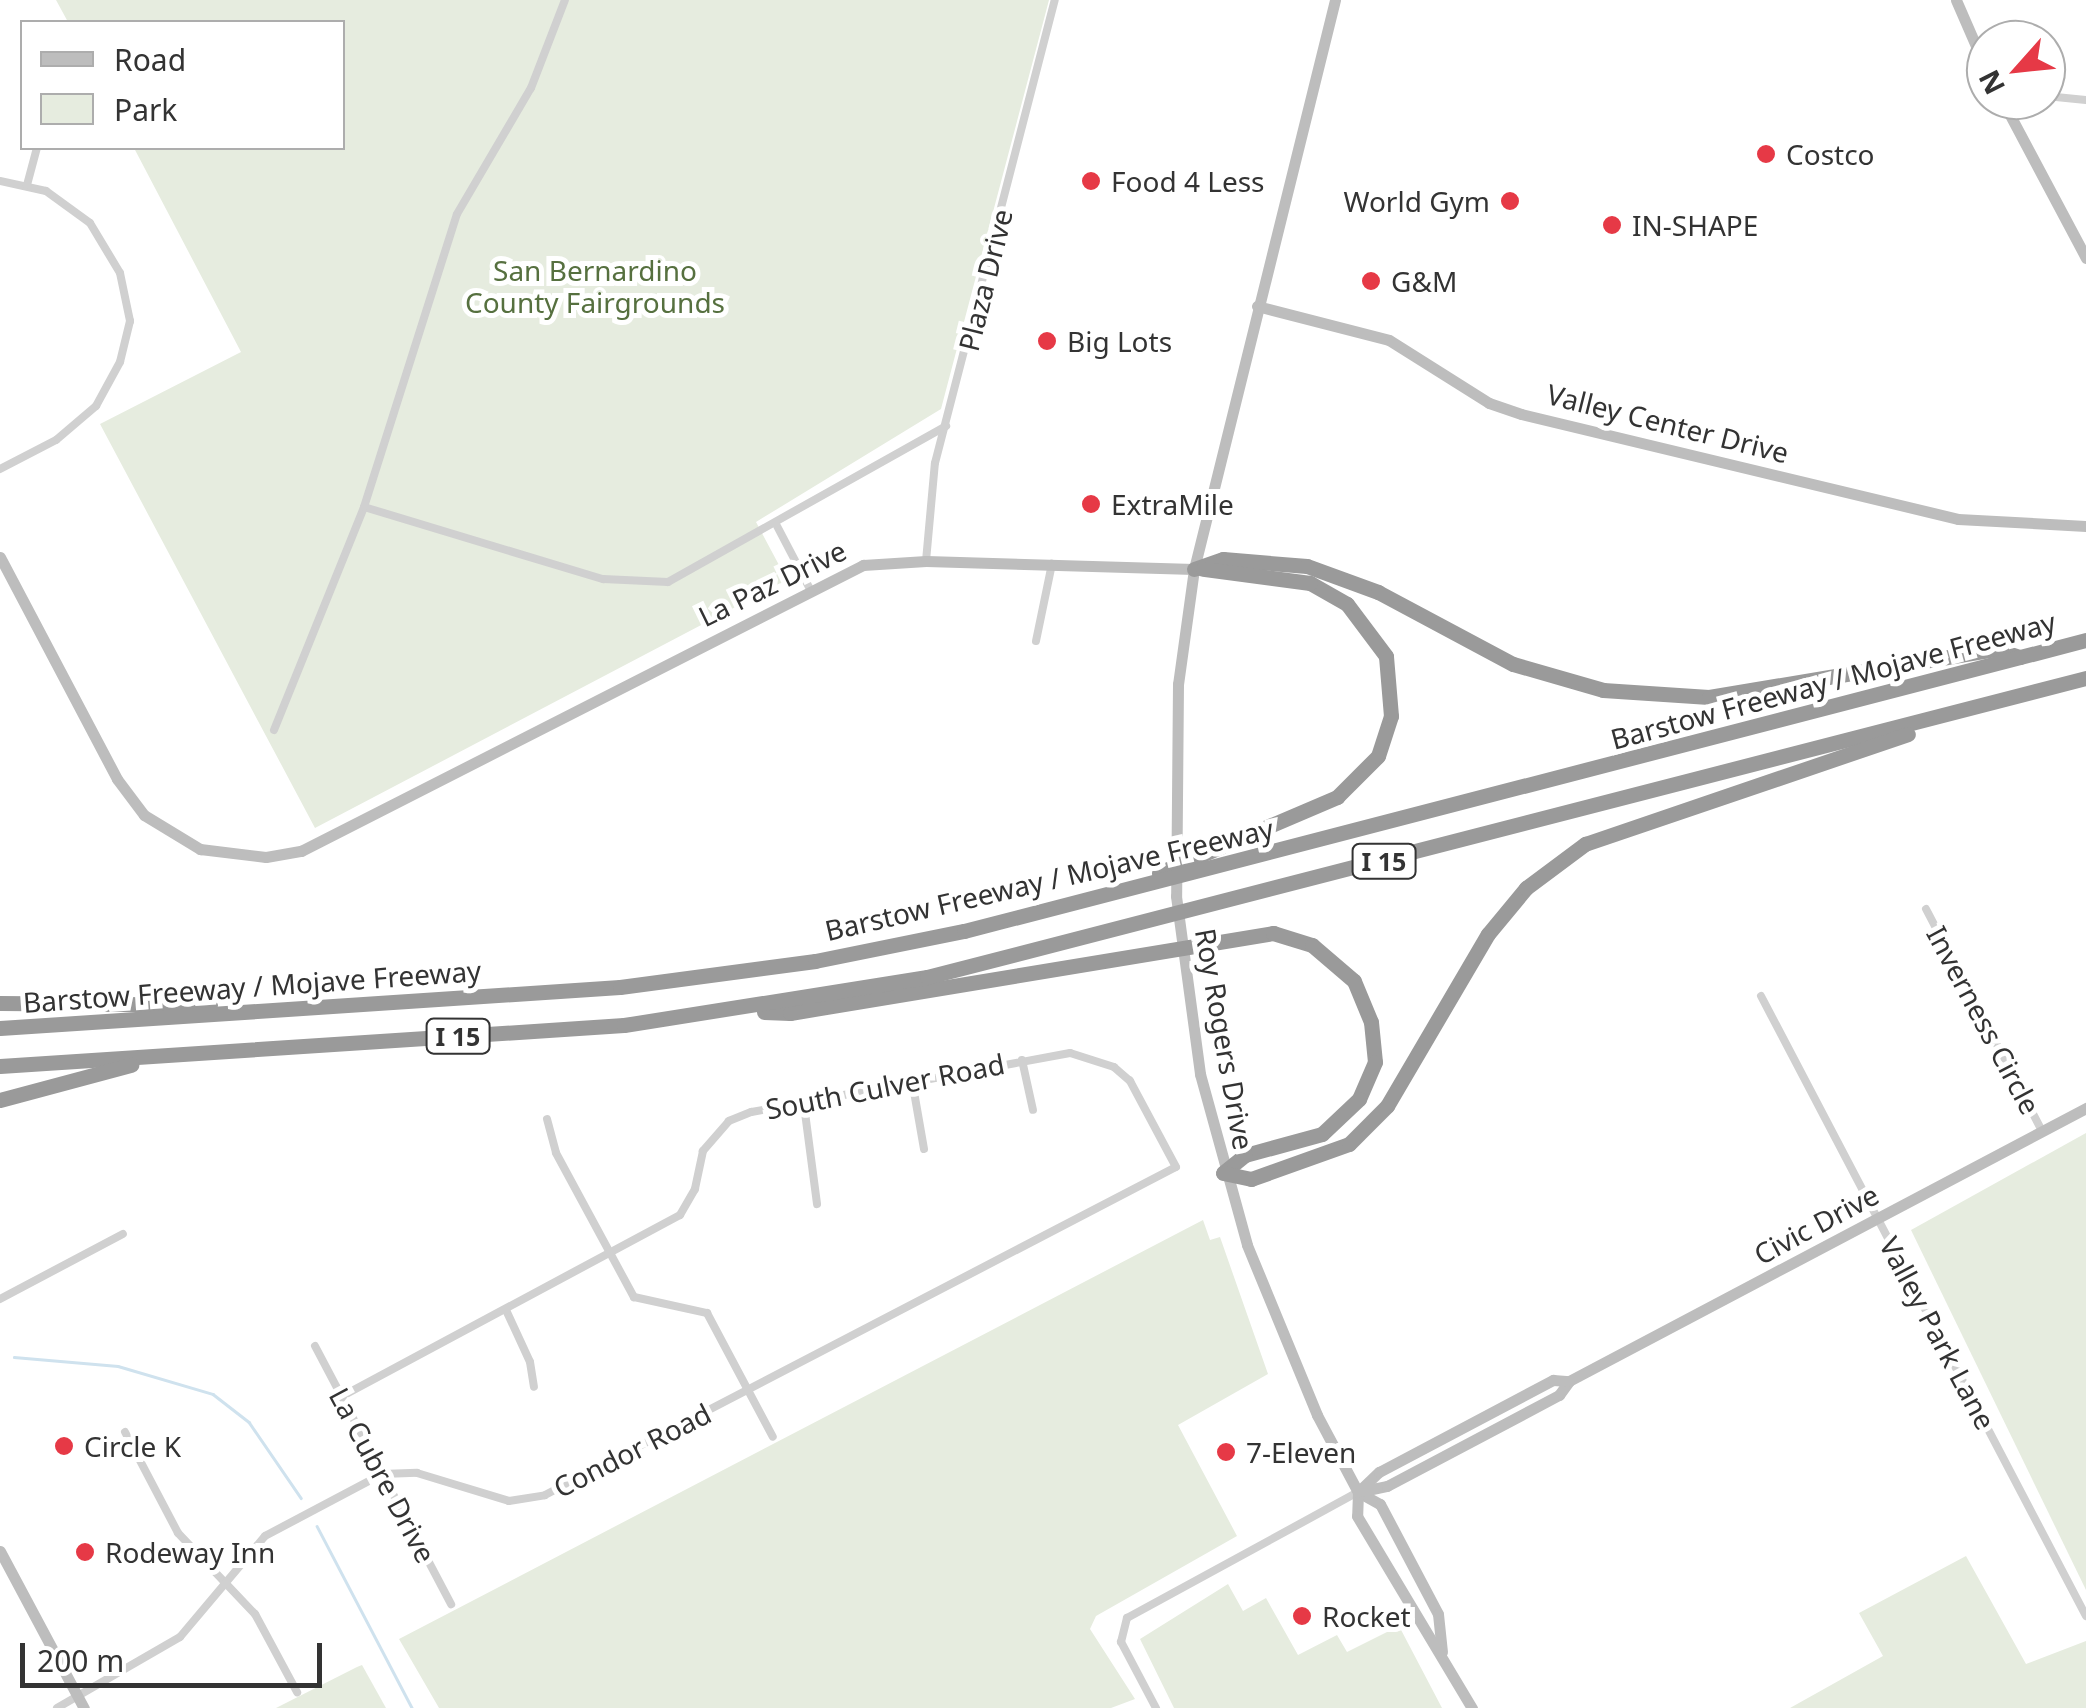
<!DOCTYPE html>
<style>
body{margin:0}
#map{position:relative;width:2086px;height:1708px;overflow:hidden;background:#fff;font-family:"Noto Sans",sans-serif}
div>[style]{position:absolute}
.green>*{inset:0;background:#e6ecdf}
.stream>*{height:2.5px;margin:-1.25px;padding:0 1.25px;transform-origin:1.25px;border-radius:1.25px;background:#cfe2ee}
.street>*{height:8px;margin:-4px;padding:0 4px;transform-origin:4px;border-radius:4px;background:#d0d0d0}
.secondary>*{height:11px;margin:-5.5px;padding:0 5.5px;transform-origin:5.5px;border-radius:5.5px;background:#bdbdbd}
.highway>*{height:15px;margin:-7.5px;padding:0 7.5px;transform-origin:7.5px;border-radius:7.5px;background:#9a9a9a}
.dots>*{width:28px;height:28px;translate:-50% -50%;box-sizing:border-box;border:5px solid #fff;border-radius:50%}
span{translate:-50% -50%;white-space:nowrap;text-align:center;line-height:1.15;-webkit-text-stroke:10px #fff;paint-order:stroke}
.shield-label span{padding:2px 8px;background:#fff;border:2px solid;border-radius:8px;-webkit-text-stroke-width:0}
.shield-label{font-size:25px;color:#333;font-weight:700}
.poi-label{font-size:28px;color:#333}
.left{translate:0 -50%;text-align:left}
.right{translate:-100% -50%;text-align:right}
.park-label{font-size:28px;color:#56703f}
.street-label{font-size:28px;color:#333}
.legend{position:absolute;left:20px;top:20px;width:325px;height:130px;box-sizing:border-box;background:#fff;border:2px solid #adadad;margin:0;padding:12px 18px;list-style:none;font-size:30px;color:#333}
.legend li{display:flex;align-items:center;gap:20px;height:50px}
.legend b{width:50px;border:2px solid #adadad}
.north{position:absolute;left:1966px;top:20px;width:100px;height:100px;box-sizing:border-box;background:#fff;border:2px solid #adadad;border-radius:50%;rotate:243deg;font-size:28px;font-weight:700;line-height:40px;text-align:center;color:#333}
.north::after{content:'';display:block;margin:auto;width:35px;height:45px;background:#e63946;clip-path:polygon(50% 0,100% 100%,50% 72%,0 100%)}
.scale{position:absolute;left:20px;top:1643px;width:302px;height:45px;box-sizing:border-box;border:5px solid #333;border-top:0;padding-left:12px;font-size:30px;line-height:35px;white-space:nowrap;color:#333;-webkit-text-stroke:8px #fff;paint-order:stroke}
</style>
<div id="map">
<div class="green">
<div style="clip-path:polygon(56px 0,1049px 0,941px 409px,756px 522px,787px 580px,315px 828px,100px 424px,241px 352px,134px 148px,342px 148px,342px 22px,68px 22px)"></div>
<div style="clip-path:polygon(2086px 1133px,2086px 1590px,1911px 1230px)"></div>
<div style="clip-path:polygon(1203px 1220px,1210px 1240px,1220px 1237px,1268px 1374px,1178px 1425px,1237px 1536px,1096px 1616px,1090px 1629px,1135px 1699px,1111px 1708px,439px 1708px,399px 1639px)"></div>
<div style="clip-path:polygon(1966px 1556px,2026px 1664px,2086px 1641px,2086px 1708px,1790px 1708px,1883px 1656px,1859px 1613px)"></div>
<div style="clip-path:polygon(1228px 1584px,1243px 1611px,1266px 1598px,1298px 1655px,1337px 1635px,1347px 1652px,1399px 1626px,1442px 1708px,1174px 1708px,1140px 1639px)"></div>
<div style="clip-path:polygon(362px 1665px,386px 1708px,276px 1708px,357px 1667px)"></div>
</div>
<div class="stream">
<div style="left:14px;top:1357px;width:104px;rotate:4.9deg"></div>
<div style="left:118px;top:1366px;width:99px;rotate:16.4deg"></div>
<div style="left:213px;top:1394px;width:46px;rotate:37.9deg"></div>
<div style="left:249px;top:1422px;width:92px;rotate:55.6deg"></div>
<div style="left:317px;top:1526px;width:205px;rotate:62.4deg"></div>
</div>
<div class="street">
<div style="left:2046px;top:96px;width:40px;rotate:5.7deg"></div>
<div style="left:2008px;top:111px;width:25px;rotate:-26deg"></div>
<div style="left:0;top:181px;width:47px;rotate:12.3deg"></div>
<div style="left:46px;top:191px;width:54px;rotate:36deg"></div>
<div style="left:90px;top:223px;width:58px;rotate:59deg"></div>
<div style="left:120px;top:273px;width:49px;rotate:78.2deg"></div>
<div style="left:130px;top:321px;width:42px;rotate:103.7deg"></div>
<div style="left:120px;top:362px;width:50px;rotate:118.6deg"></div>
<div style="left:96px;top:406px;width:52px;rotate:139.6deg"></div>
<div style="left:56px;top:440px;width:63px;rotate:152.6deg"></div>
<div style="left:27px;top:185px;width:38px;rotate:-75deg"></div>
<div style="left:364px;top:507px;width:250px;rotate:16.8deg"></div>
<div style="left:603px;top:579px;width:65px;rotate:2.6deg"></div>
<div style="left:668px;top:582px;width:319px;rotate:-29.3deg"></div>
<div style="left:777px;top:526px;width:71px;rotate:62.4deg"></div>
<div style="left:926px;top:561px;width:98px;rotate:-84.8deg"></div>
<div style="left:935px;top:463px;width:478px;rotate:-75.5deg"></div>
<div style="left:1036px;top:641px;width:79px;rotate:-78.3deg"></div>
<div style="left:274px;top:730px;width:240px;rotate:-68deg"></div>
<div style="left:364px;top:507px;width:307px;rotate:-72.4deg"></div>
<div style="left:457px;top:214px;width:146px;rotate:-59.6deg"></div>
<div style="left:531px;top:88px;width:94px;rotate:-68.9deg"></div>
<div style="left:1926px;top:909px;width:250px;rotate:62.4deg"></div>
<div style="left:1761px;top:996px;width:700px;rotate:62.34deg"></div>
<div style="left:1022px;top:1060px;width:51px;rotate:77.6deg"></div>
<div style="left:913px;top:1086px;width:64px;rotate:80.1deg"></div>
<div style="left:804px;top:1105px;width:100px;rotate:82.5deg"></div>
<div style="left:547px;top:1119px;width:35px;rotate:75deg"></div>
<div style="left:556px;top:1153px;width:164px;rotate:61.6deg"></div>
<div style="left:634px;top:1297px;width:75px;rotate:12.4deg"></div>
<div style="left:707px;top:1313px;width:140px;rotate:62deg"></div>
<div style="left:0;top:1299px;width:139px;rotate:-27.9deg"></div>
<div style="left:506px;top:1310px;width:57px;rotate:65.2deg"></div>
<div style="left:530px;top:1362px;width:25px;rotate:81deg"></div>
<div style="left:315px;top:1346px;width:292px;rotate:62.2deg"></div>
<div style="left:125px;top:1432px;width:114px;rotate:62.3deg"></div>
<div style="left:178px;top:1533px;width:112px;rotate:46.5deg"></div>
<div style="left:255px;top:1614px;width:89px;rotate:61.7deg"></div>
<div style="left:57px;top:1708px;width:142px;rotate:-30deg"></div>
<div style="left:180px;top:1637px;width:132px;rotate:-49.9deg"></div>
<div style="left:265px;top:1536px;width:132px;rotate:-27.9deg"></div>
<div style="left:382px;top:1474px;width:35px;rotate:-2deg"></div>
<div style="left:417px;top:1473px;width:96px;rotate:16.9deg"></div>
<div style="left:509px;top:1501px;width:36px;rotate:-9deg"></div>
<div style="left:545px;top:1495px;width:711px;rotate:-27.47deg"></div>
<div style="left:1176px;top:1167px;width:98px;rotate:-118.1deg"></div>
<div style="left:1130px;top:1081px;width:21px;rotate:-139deg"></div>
<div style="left:1114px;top:1067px;width:46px;rotate:-162.3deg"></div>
<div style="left:1070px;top:1053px;width:324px;rotate:169.5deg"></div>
<div style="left:751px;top:1112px;width:24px;rotate:158deg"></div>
<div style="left:729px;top:1121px;width:40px;rotate:131deg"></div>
<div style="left:703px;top:1151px;width:39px;rotate:102deg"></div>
<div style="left:695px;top:1189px;width:30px;rotate:120deg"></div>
<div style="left:680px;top:1215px;width:383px;rotate:151.8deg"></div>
<div style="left:1156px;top:1708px;width:75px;rotate:-117.9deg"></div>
<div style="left:1121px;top:1642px;width:25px;rotate:-76deg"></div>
<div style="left:1127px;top:1618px;width:263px;rotate:-28.6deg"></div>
</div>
<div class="secondary">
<div style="left:1335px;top:0;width:586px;rotate:103.92deg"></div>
<div style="left:1194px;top:569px;width:116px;rotate:97.9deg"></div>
<div style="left:1178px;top:684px;width:212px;rotate:90.5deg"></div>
<div style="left:1176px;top:896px;width:180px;rotate:82.3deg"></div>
<div style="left:1200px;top:1074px;width:177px;rotate:74.6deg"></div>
<div style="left:1247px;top:1245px;width:184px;rotate:67.6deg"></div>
<div style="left:1317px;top:1415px;width:87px;rotate:62deg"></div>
<div style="left:1358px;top:1492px;width:25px;rotate:29deg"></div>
<div style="left:1380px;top:1504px;width:124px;rotate:62.2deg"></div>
<div style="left:1438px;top:1614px;width:38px;rotate:84deg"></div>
<div style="left:1956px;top:0;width:75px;rotate:66.5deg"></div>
<div style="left:2002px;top:100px;width:179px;rotate:62deg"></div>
<div style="left:1257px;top:306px;width:136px;rotate:14.4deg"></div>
<div style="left:1389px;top:340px;width:118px;rotate:32.2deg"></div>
<div style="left:1489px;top:403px;width:34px;rotate:19deg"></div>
<div style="left:1521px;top:414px;width:449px;rotate:13.5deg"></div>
<div style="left:1958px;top:519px;width:128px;rotate:3.1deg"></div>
<div style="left:0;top:557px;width:251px;rotate:62.2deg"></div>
<div style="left:117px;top:779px;width:45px;rotate:53.1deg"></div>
<div style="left:144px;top:815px;width:66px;rotate:31.3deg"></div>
<div style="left:200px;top:849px;width:66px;rotate:6.9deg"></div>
<div style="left:266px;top:857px;width:36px;rotate:-10deg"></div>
<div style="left:301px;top:851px;width:631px;rotate:-26.97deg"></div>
<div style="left:863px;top:565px;width:63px;rotate:-3.6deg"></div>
<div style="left:926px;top:561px;width:268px;rotate:1.7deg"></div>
<div style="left:1358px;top:1492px;width:30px;rotate:-12deg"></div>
<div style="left:1387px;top:1486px;width:195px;rotate:-27.9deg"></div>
<div style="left:1559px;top:1395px;width:17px;rotate:-54deg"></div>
<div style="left:1569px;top:1381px;width:585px;rotate:-27.84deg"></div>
<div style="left:1358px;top:1492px;width:24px;rotate:92deg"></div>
<div style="left:1357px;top:1516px;width:224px;rotate:59.1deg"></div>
<div style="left:1358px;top:1492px;width:29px;rotate:-44deg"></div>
<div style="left:1379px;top:1472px;width:197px;rotate:-27.9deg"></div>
<div style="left:1553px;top:1380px;width:16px;rotate:4deg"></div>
<div style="left:0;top:1551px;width:178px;rotate:61.9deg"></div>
</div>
<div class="highway">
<div style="left:1194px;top:569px;width:31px;rotate:-19deg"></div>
<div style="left:1223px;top:559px;width:84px;rotate:4.8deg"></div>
<div style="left:1307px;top:566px;width:76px;rotate:20.1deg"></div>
<div style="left:1378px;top:592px;width:153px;rotate:28.1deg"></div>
<div style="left:1513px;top:664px;width:94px;rotate:16.1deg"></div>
<div style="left:1603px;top:690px;width:106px;rotate:3.8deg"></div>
<div style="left:1709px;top:697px;width:290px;rotate:-9.5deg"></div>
<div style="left:1995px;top:649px;width:26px;rotate:18deg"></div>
<div style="left:1159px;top:873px;width:194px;rotate:-23.1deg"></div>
<div style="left:1337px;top:797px;width:58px;rotate:-45deg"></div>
<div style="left:1378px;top:756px;width:42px;rotate:-72deg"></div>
<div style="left:1391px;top:716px;width:60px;rotate:-94.8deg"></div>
<div style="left:1386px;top:656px;width:65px;rotate:-126.9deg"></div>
<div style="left:1347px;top:604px;width:43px;rotate:-150.4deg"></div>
<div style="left:1310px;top:583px;width:108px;rotate:-172.5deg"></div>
<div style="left:0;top:1003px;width:210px;rotate:0.5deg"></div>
<div style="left:764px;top:1012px;width:26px;rotate:2deg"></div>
<div style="left:790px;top:1013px;width:490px;rotate:-9.4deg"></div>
<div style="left:1273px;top:933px;width:41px;rotate:17.1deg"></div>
<div style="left:1312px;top:945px;width:55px;rotate:40.6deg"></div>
<div style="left:1354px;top:981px;width:44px;rotate:67.5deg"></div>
<div style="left:1371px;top:1022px;width:40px;rotate:84.3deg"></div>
<div style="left:1375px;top:1062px;width:40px;rotate:113.4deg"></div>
<div style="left:1359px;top:1099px;width:51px;rotate:136.6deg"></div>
<div style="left:1322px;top:1134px;width:80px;rotate:164.7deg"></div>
<div style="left:1245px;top:1155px;width:28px;rotate:141deg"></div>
<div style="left:0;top:1028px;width:621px;rotate:-3.78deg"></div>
<div style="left:620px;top:987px;width:197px;rotate:-7.6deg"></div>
<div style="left:815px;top:961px;width:152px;rotate:-11.4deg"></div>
<div style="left:964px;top:931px;width:1159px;rotate:-14.54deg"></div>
<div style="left:0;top:1066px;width:625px;rotate:-3.76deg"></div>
<div style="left:624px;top:1025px;width:307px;rotate:-9deg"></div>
<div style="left:927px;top:977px;width:1197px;rotate:-14.47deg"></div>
<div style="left:0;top:1100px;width:136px;rotate:-15deg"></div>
<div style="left:1223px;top:1173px;width:29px;rotate:12deg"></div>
<div style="left:1251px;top:1179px;width:104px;rotate:-19.7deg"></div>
<div style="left:1349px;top:1144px;width:54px;rotate:-45deg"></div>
<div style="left:1387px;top:1106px;width:199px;rotate:-59.6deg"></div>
<div style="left:1488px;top:934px;width:60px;rotate:-50.4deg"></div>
<div style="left:1526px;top:888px;width:74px;rotate:-36.7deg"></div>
<div style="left:1585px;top:844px;width:341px;rotate:-18.8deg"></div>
</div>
<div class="dots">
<div style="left:1766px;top:154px;background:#e63946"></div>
<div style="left:1091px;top:181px;background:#e63946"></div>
<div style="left:1510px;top:201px;background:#e63946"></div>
<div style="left:1612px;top:225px;background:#e63946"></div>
<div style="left:1371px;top:281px;background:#e63946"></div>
<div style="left:1047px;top:341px;background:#e63946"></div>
<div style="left:1091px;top:504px;background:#e63946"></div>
<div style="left:64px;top:1446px;background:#e63946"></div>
<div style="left:1226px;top:1452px;background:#e63946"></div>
<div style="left:85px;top:1552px;background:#e63946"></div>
<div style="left:1302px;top:1616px;background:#e63946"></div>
</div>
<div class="shield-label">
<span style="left:1384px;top:861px">I 15</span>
<span style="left:458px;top:1036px">I 15</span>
</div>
<div class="poi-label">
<span class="left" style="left:1786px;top:154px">Costco</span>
<span class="left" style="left:1111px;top:181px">Food 4 Less</span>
<span class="right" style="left:1490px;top:201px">World Gym</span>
<span class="left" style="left:1632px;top:225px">IN-SHAPE</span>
<span class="left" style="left:1391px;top:281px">G&amp;M</span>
<span class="left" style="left:1067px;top:341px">Big Lots</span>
<span class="left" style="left:1111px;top:504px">ExtraMile</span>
<span class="left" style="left:84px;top:1446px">Circle K</span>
<span class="left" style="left:1246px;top:1452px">7-Eleven</span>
<span class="left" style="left:105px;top:1552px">Rodeway Inn</span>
<span class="left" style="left:1322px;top:1616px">Rocket</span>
</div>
<div class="park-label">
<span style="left:595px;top:286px">San Bernardino<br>County Fairgrounds</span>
</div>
<div class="street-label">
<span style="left:985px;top:280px;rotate:-76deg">Plaza Drive</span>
<span style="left:1668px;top:423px;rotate:14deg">Valley Center Drive</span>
<span style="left:772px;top:583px;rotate:-26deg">La Paz Drive</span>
<span style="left:1833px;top:680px;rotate:-15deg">Barstow Freeway / Mojave Freeway</span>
<span style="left:1049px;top:879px;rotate:-13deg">Barstow Freeway / Mojave Freeway</span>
<span style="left:252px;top:986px;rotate:-4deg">Barstow Freeway / Mojave Freeway</span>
<span style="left:1984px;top:1020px;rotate:62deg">Inverness Circle</span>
<span style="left:1225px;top:1039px;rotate:80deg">Roy Rogers Drive</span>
<span style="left:885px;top:1086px;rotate:-11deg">South Culver Road</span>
<span style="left:1816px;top:1224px;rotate:-28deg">Civic Drive</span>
<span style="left:1938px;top:1333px;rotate:62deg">Valley Park Lane</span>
<span style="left:632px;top:1450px;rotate:-27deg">Condor Road</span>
<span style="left:383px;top:1475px;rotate:62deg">La Cubre Drive</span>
</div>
<ul class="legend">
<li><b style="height:12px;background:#bdbdbd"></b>Road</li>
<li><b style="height:28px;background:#e6ecdf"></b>Park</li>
</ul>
<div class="north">N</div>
<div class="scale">200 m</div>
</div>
